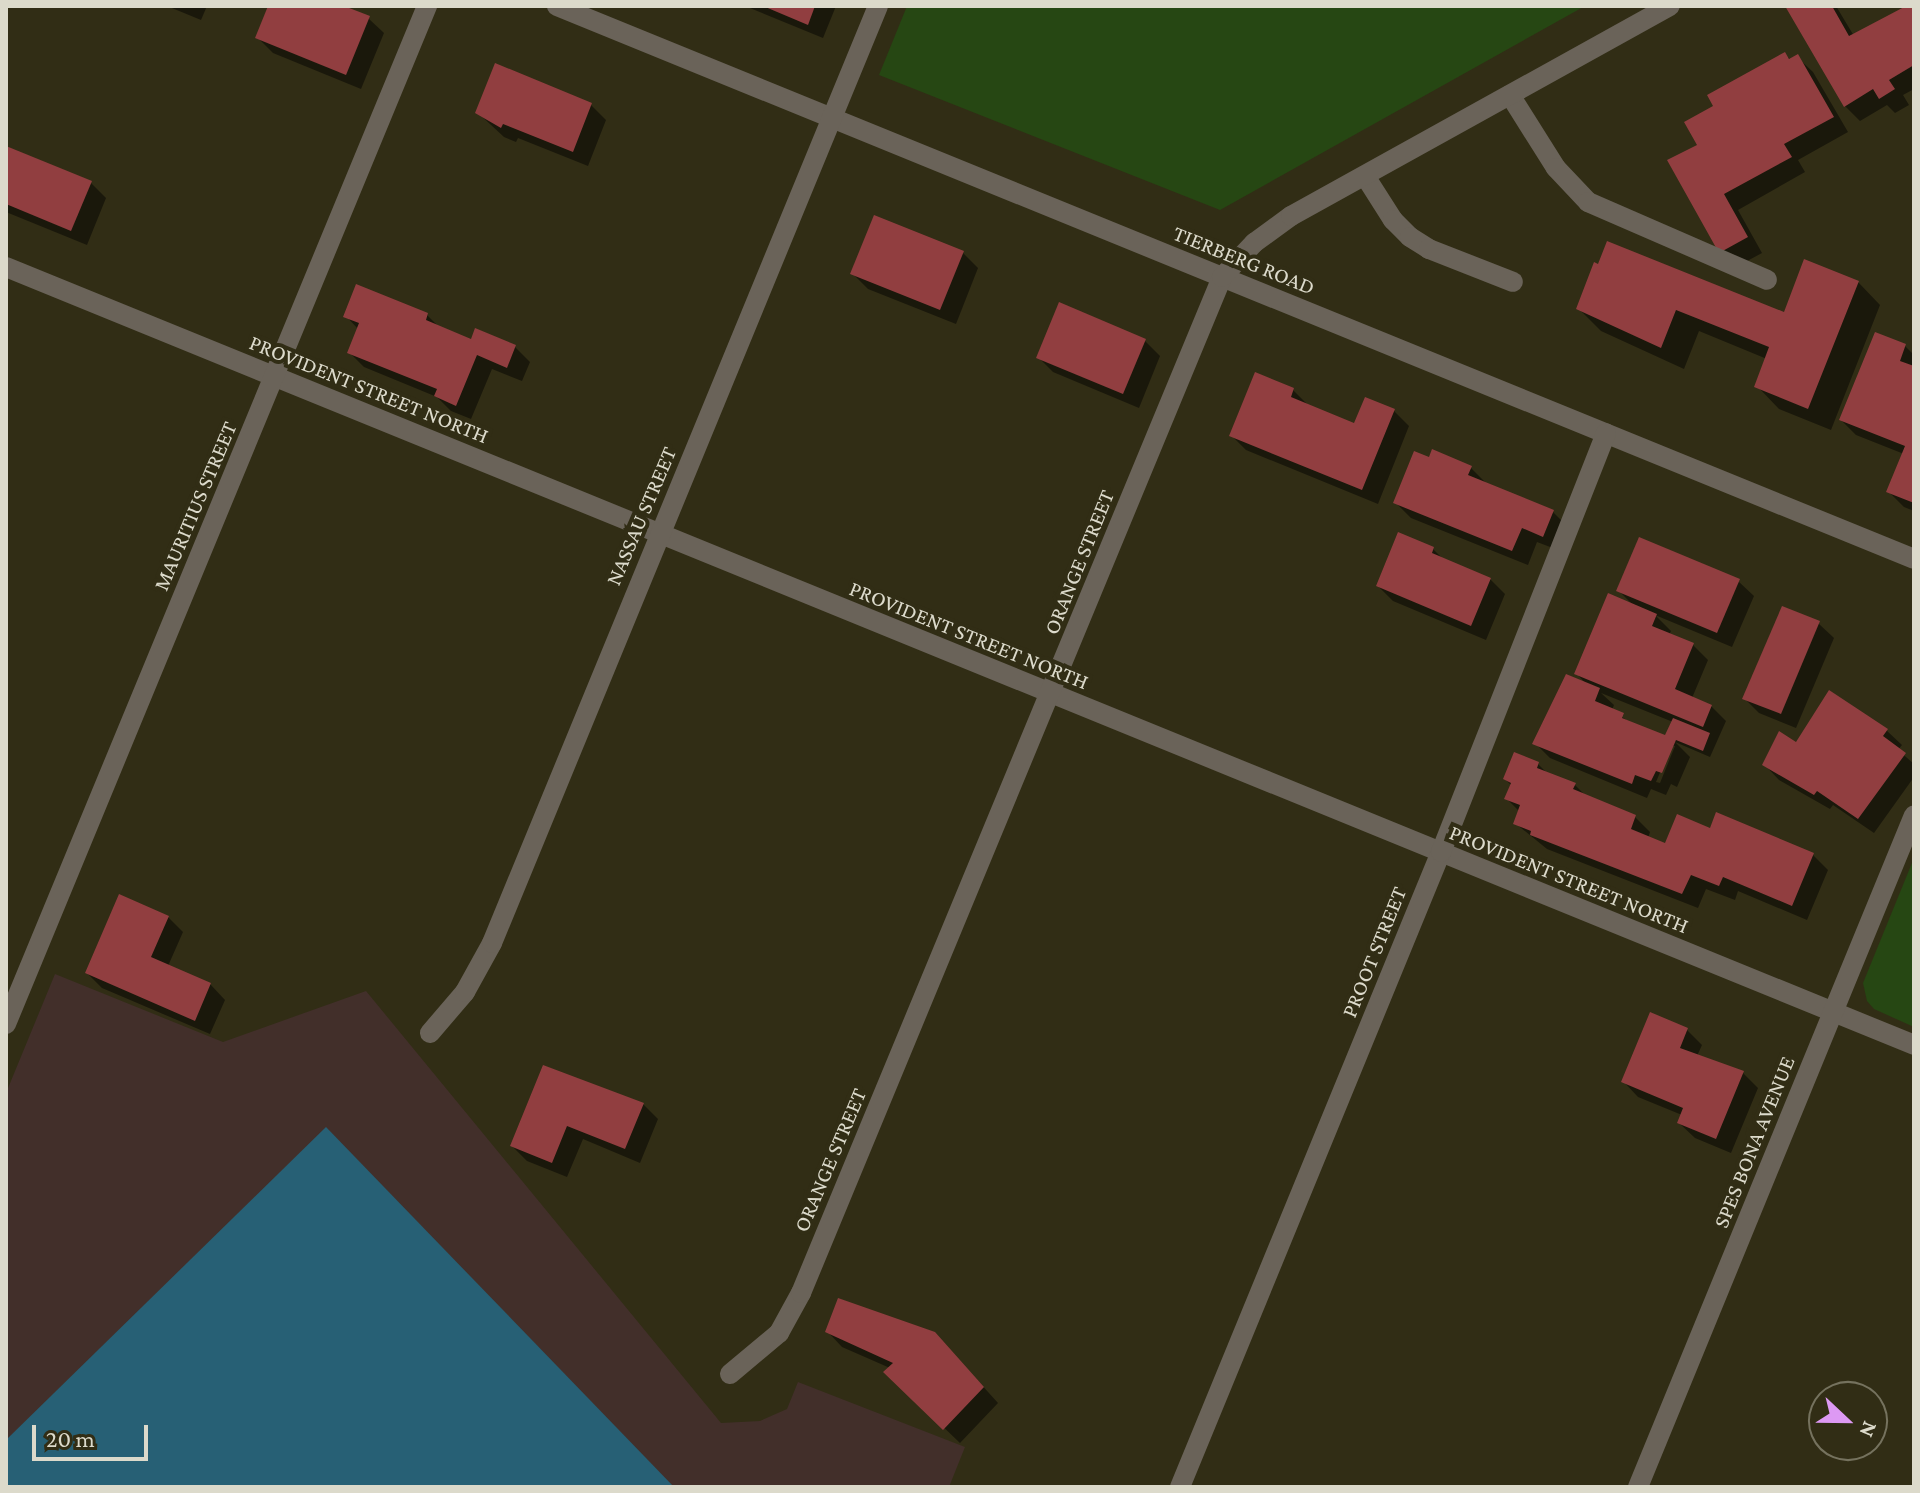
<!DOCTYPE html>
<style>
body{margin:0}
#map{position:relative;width:1920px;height:1493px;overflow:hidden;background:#312d15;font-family:"Crimson Pro",serif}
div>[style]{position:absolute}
.industrial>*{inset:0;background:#422f2a}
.green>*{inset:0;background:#264713}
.water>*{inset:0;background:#276075}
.shadow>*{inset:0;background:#0007}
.building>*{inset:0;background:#913e40}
.minor>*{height:20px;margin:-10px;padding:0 10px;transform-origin:10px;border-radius:10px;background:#6a6359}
span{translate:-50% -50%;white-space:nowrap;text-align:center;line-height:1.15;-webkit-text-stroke:8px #312d15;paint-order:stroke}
.street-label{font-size:22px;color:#dcdacb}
.frame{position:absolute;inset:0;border:8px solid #dcdacb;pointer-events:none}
.north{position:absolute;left:1808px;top:1381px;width:80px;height:80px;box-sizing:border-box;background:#312d15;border:2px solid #75725e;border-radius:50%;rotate:112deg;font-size:22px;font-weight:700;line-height:32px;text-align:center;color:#dcdacb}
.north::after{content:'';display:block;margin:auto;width:28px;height:36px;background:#dd99f3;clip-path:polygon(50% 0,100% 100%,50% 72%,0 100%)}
.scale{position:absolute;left:32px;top:1425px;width:116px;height:36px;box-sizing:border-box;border:4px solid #dcdacb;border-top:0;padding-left:10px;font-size:24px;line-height:28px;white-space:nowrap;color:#dcdacb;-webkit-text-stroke:6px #312d15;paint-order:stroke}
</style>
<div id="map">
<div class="industrial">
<div style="clip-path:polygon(55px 974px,223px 1042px,366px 991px,721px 1423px,760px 1421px,787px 1409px,798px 1382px,965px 1447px,949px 1487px,6px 1487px,6px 1093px)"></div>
</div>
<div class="green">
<div style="clip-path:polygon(907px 6px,1585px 6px,1220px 210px,879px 75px)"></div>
<div style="clip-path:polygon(1914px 858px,1914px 1027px,1874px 1009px,1867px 1001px,1863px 983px)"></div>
</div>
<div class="water">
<div style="clip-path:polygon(326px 1127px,674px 1487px,6px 1487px,6px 1440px)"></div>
</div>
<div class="shadow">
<div style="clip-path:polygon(167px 6px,207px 6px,201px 20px)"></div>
<div style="clip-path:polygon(271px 6px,339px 6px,368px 18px,384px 33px,361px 89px,273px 53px,258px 38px)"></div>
<div style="clip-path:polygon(745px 6px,836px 6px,823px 38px)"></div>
<div style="clip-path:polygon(1787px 6px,1836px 6px,1854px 36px,1914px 6px,1914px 89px,1903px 95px,1909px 105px,1895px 113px,1887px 105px,1860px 121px,1845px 106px)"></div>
<div style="clip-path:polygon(1784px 54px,1791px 60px,1797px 57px,1813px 72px,1848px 132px,1798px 160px,1805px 172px,1738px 210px,1762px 253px,1736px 267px,1721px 252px,1700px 145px,1716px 106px)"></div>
<div style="clip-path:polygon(591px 105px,606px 120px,588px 166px,518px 138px,516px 142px,504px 137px,477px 112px)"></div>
<div style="clip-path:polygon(6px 148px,91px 183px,106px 198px,87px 245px,6px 212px)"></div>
<div style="clip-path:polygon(963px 253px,978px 268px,956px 324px,868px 289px,853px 274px)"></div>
<div style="clip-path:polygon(1595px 265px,1785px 314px,1858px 282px,1880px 305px,1831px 430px,1779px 409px,1757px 386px,1767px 359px,1699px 331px,1684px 369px,1601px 331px,1578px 308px)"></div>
<div style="clip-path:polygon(427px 315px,441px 329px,472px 341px,515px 347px,530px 362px,522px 381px,492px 369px,471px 419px,451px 411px,437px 397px,364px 367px,349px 352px,358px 329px,346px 316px)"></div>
<div style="clip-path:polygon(1876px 335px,1905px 346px,1914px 355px,1914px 511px,1904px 507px,1889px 492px,1904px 454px,1856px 435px,1841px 420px)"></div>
<div style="clip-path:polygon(1145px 341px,1160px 356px,1139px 408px,1053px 372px,1038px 357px)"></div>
<div style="clip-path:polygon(1293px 390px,1308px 405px,1355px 425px,1394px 411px,1409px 426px,1378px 504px,1246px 450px,1231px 435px)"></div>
<div style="clip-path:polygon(1471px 468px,1486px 483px,1553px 512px,1568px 527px,1558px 550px,1537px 542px,1528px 565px,1411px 518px,1396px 503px)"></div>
<div style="clip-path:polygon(1433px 549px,1445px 561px,1490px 579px,1505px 594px,1486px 640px,1393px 601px,1378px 586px)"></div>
<div style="clip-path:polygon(evenodd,1738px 581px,1754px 596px,1732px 647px,1655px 615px,1671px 631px,1669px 635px,1693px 645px,1708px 660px,1692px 698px,1711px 706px,1726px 721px,1710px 757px,1675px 742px,1690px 757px,1677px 787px,1671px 784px,1666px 795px,1651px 789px,1647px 798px,1550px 758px,1535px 743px,1588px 686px,1576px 673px,1634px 606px,1619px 591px,1738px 581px,1601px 693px,1673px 722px,1674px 741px,1632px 724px,1612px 710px,1614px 705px,1601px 693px,1738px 581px,1671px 746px,1675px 746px,1660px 783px,1656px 782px,1671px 746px)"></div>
<div style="clip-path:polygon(1818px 623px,1834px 638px,1796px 728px,1759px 713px,1744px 698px)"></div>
<div style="clip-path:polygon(1886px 730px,1902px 745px,1898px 750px,1914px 764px,1914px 777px,1874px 833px,1833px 805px,1830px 809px,1779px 780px,1764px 764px,1797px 745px)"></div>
<div style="clip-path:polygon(1538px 764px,1549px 775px,1575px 785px,1587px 797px,1635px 817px,1650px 832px,1648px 838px,1666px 846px,1711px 830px,1813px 855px,1828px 870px,1807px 920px,1738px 891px,1735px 900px,1706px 889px,1698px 908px,1547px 849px,1515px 823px,1520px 812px,1506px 798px,1512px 786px,1505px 779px)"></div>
<div style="clip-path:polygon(168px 917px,183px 932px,168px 966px,210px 984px,225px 1000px,210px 1034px,102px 988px,87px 973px)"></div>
<div style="clip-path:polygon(1687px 1030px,1702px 1045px,1697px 1056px,1743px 1073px,1758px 1088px,1731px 1153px,1695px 1138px,1679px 1123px,1682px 1115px,1638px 1097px,1623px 1081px)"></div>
<div style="clip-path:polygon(544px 1068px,643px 1104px,658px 1119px,640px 1163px,583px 1139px,567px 1177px,527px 1161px,512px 1146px)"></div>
<div style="clip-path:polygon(827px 1331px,950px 1350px,998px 1403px,960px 1443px,886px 1372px,890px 1368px,842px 1347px)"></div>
</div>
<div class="building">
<div style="clip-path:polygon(268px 6px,344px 6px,370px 16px,346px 75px,255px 38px)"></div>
<div style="clip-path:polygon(763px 6px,815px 6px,808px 25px)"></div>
<div style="clip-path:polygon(1785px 6px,1832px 6px,1849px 36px,1906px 6px,1914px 6px,1914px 65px,1889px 80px,1895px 89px,1879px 99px,1873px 89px,1844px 107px)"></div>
<div style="clip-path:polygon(1785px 52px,1789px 59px,1798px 54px,1834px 117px,1784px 144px,1792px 157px,1724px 194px,1748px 237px,1719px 253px,1667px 160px,1697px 145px,1684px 122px,1713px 106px,1707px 95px)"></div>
<div style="clip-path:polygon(495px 63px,592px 103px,573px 152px,503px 124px,501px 128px,475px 113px)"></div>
<div style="clip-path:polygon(6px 146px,92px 181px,71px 231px,6px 204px)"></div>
<div style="clip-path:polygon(874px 215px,964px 251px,940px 310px,850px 274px)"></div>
<div style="clip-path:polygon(1607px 241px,1784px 312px,1804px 259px,1859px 281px,1808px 409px,1754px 387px,1769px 347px,1676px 310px,1661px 348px,1576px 309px,1594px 262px,1598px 264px)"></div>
<div style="clip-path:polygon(356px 284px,428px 313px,426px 320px,471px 339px,475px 328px,516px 345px,507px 368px,477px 355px,456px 406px,434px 396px,437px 389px,347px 353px,359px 323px,343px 317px)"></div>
<div style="clip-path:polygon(1059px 302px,1146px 339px,1123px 394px,1036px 358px)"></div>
<div style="clip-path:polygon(1875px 332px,1906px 344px,1900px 361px,1914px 366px,1914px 503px,1886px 492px,1905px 446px,1839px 420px)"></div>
<div style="clip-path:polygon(1255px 372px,1294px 388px,1291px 397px,1354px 423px,1365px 397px,1395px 409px,1362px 490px,1229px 436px)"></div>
<div style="clip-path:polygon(1432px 449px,1472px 466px,1468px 475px,1554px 510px,1543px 537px,1522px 528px,1512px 551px,1393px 503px,1414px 451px,1429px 457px)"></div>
<div style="clip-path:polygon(1398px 532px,1434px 547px,1432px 553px,1491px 578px,1471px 626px,1376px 586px)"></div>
<div style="clip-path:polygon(1639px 537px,1740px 579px,1717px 633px,1616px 591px)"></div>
<div style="clip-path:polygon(1608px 593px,1657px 614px,1652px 626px,1694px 643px,1675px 689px,1712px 705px,1703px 727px,1574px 674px)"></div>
<div style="clip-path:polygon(1782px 606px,1820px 621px,1781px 714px,1742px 699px)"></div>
<div style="clip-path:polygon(1566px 674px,1600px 688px,1595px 701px,1624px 713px,1622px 718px,1665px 735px,1673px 718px,1710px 733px,1703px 751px,1676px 740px,1662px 773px,1656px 771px,1651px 781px,1635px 775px,1632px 784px,1532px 744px)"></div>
<div style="clip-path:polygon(1829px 690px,1888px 729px,1883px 736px,1906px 753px,1858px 819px,1817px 791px,1814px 795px,1762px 765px,1779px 731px,1796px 742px)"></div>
<div style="clip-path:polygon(1514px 752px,1539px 762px,1537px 768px,1576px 783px,1573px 789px,1636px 815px,1631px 829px,1665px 843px,1677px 814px,1710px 828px,1716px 812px,1814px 853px,1792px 906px,1723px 877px,1719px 886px,1691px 875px,1682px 894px,1530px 835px,1531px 831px,1513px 824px,1520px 805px,1504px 799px,1511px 783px,1503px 779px)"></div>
<div style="clip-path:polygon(119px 894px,169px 916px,151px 957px,211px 983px,195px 1021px,85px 973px)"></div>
<div style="clip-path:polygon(1650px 1012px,1688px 1028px,1680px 1048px,1744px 1071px,1716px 1139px,1677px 1123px,1683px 1108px,1621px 1082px)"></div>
<div style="clip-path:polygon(543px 1065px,644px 1103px,625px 1149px,567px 1126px,552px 1163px,510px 1146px)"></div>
<div style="clip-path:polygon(838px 1298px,935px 1332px,984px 1387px,943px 1430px,883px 1372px,893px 1363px,825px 1332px)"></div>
</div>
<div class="minor">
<div style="left:557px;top:6px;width:1465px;rotate:22.17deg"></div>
<div style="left:1510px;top:95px;width:86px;rotate:57.8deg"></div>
<div style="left:1556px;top:168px;width:47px;rotate:46.7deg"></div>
<div style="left:1588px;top:202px;width:195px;rotate:23.5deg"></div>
<div style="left:1365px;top:176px;width:52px;rotate:57.5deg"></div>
<div style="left:1393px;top:220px;width:24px;rotate:45deg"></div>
<div style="left:1410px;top:237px;width:22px;rotate:32deg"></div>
<div style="left:1429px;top:249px;width:90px;rotate:21.4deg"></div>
<div style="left:6px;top:267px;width:2061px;rotate:22.18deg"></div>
<div style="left:6px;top:1024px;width:1102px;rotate:-67.53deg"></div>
<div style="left:430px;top:1033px;width:54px;rotate:-49.5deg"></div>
<div style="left:465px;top:992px;width:56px;rotate:-61.1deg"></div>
<div style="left:492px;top:943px;width:1013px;rotate:-67.61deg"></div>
<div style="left:730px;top:1374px;width:64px;rotate:-39.9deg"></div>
<div style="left:779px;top:1333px;width:46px;rotate:-61.2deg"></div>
<div style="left:801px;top:1293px;width:1100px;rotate:-67.49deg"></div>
<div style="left:1222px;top:277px;width:47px;rotate:-46.7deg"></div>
<div style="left:1254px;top:243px;width:46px;rotate:-36.1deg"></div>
<div style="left:1291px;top:216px;width:433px;rotate:-29deg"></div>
<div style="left:1180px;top:1487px;width:687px;rotate:-67.66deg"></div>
<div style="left:1441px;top:852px;width:450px;rotate:-68.5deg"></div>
<div style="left:1638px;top:1487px;width:726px;rotate:-67.67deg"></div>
</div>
<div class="street-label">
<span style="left:1244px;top:260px;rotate:22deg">TIERBERG ROAD</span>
<span style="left:369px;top:389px;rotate:22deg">PROVIDENT STREET NORTH</span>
<span style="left:195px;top:506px;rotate:-67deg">MAURITIUS STREET</span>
<span style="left:641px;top:516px;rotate:-67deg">NASSAU STREET</span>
<span style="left:1079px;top:562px;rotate:-68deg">ORANGE STREET</span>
<span style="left:969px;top:635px;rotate:22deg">PROVIDENT STREET NORTH</span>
<span style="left:1569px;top:879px;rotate:22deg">PROVIDENT STREET NORTH</span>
<span style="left:1374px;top:952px;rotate:-68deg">PROOT STREET</span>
<span style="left:1754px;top:1142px;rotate:-68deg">SPES BONA AVENUE</span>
<span style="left:830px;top:1160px;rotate:-67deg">ORANGE STREET</span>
</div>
<div class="frame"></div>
<div class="north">N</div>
<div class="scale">20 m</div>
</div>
